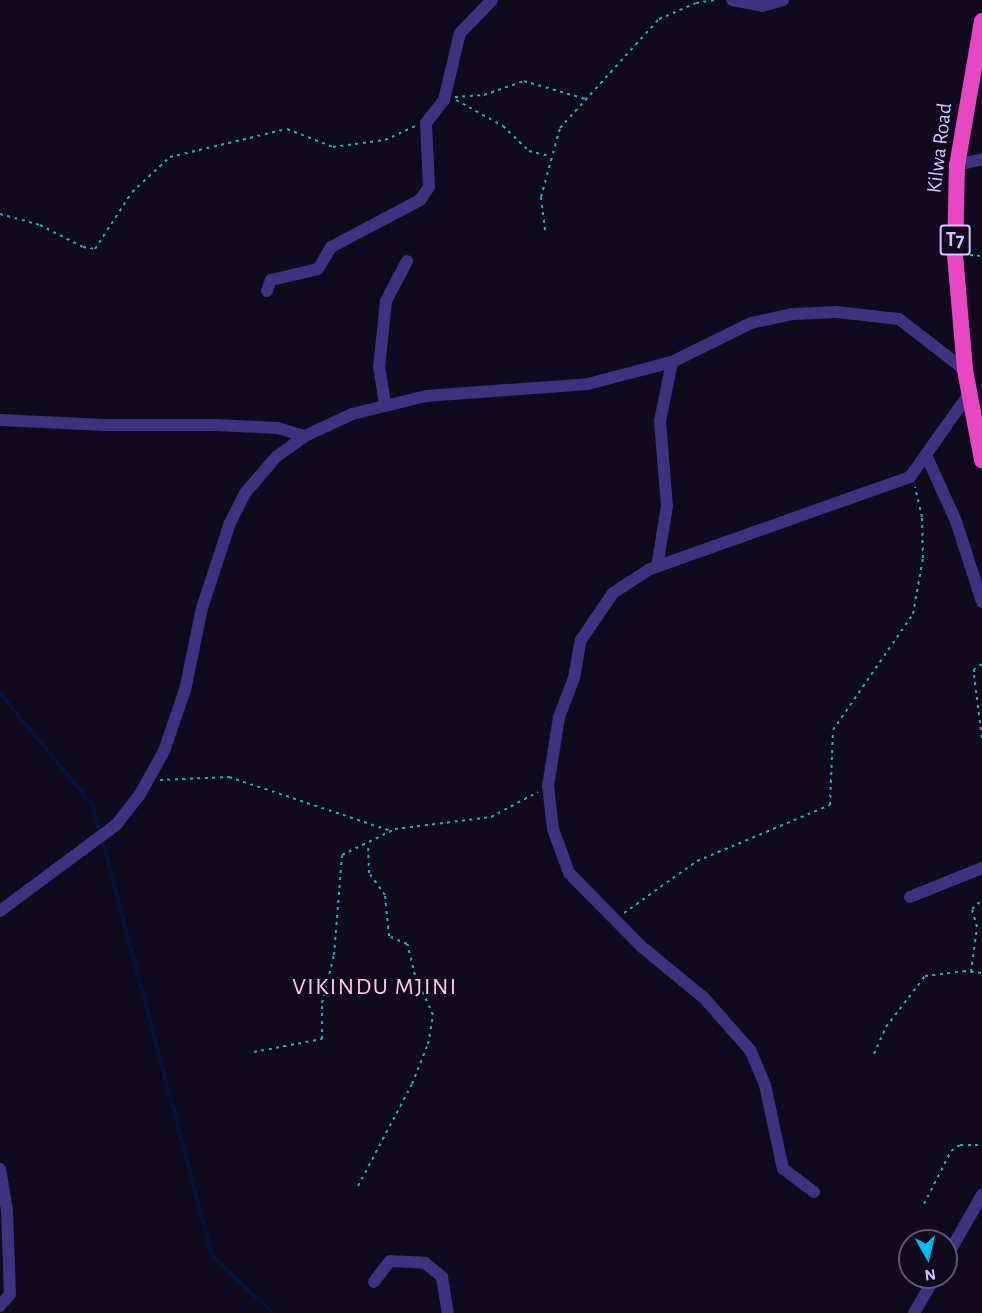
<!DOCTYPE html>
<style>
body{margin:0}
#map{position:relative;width:982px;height:1313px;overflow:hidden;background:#0f0a1d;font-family:"Alegreya Sans",sans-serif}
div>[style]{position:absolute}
.stream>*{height:4px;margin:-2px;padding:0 2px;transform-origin:2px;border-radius:2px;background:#05133b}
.path>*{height:2px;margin-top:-1px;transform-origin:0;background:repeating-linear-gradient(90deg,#24aeb6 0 3px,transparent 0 7.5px)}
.minor>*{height:12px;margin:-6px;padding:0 6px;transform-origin:6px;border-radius:6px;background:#3d3180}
.trunk>*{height:16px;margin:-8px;padding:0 8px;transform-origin:8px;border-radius:8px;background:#e847c3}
span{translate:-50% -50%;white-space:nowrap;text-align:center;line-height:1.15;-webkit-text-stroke:5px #0f0a1d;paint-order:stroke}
.shield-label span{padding:2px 4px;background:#0f0a1d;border:2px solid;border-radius:4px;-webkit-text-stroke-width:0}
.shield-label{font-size:20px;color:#d3c6ff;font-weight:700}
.street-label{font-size:21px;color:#d3c6ff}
.quarter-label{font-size:24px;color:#ffc8e5;letter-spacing:1.5px}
.north{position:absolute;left:898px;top:1229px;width:60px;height:60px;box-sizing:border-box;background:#0f0a1d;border:2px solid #5d5577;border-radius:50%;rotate:172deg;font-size:16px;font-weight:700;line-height:24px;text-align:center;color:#d3c6ff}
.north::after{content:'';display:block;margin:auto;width:21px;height:27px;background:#00bef1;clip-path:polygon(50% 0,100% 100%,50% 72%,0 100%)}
</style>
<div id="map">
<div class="stream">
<div style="left:0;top:693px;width:146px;rotate:50.5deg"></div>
<div style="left:93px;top:806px;width:27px;rotate:75deg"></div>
<div style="left:102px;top:839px;width:431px;rotate:75.2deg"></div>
<div style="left:212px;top:1256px;width:83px;rotate:43.1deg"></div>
</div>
<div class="path">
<div style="left:455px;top:97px;width:29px;rotate:-4deg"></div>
<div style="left:484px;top:95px;width:42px;rotate:-19.3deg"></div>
<div style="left:524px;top:81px;width:64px;rotate:16.4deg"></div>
<div style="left:456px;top:100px;width:54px;rotate:29deg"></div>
<div style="left:503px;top:126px;width:36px;rotate:44deg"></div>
<div style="left:529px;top:151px;width:21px;rotate:14deg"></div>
<div style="left:0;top:214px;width:41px;rotate:15.4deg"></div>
<div style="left:40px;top:225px;width:48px;rotate:27.1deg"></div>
<div style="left:83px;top:247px;width:12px;rotate:9deg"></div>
<div style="left:95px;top:249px;width:68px;rotate:-57deg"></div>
<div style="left:132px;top:192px;width:52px;rotate:-42.6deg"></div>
<div style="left:170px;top:157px;width:120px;rotate:-13.5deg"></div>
<div style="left:287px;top:129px;width:49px;rotate:21.4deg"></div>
<div style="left:333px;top:147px;width:52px;rotate:-7.7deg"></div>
<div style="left:385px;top:140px;width:33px;rotate:-25deg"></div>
<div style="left:545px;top:230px;width:33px;rotate:-97deg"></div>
<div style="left:541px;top:197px;width:72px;rotate:-74.6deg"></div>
<div style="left:560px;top:128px;width:147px;rotate:-47.8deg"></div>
<div style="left:659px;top:19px;width:40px;rotate:-23.4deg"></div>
<div style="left:696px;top:3px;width:19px;rotate:-9deg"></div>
<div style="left:970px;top:255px;width:12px;rotate:5deg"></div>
<div style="left:982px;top:664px;width:9px;rotate:148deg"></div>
<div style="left:974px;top:669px;width:6px;rotate:90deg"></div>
<div style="left:974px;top:675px;width:64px;rotate:82.8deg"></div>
<div style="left:160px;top:780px;width:69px;rotate:-2.5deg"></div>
<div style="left:229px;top:777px;width:171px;rotate:18.4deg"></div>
<div style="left:624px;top:913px;width:90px;rotate:-35.5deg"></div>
<div style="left:697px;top:861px;width:144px;rotate:-22.8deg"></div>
<div style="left:830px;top:805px;width:75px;rotate:-87.7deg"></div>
<div style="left:833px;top:730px;width:141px;rotate:-55.4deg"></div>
<div style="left:913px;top:614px;width:57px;rotate:-79.9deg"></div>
<div style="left:923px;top:558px;width:41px;rotate:-91.4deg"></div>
<div style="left:922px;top:517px;width:31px;rotate:-103deg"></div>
<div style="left:971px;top:972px;width:45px;rotate:-82.4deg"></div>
<div style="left:977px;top:927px;width:19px;rotate:-106deg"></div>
<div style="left:972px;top:909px;width:13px;rotate:-42deg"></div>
<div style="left:254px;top:1052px;width:69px;rotate:-10.8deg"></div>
<div style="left:322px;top:1039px;width:36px;rotate:-90deg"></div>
<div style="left:322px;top:1003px;width:49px;rotate:-76deg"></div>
<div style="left:334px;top:955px;width:100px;rotate:-85.4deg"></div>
<div style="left:342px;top:855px;width:59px;rotate:-26.1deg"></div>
<div style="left:395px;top:829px;width:97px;rotate:-7.1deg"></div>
<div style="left:491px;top:817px;width:53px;rotate:-28deg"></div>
<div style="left:874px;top:1054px;width:30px;rotate:-66deg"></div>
<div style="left:886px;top:1027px;width:64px;rotate:-52.6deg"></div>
<div style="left:925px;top:976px;width:38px;rotate:-7deg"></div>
<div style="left:963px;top:971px;width:19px;rotate:6deg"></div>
<div style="left:358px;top:1186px;width:115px;rotate:-62.1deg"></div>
<div style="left:412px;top:1084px;width:43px;rotate:-68.2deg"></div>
<div style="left:428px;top:1044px;width:29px;rotate:-80deg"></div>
<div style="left:433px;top:1015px;width:44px;rotate:-114.2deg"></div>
<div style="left:415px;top:975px;width:32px;rotate:-104deg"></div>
<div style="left:407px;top:944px;width:20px;rotate:-156deg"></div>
<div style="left:389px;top:936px;width:41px;rotate:-95.6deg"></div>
<div style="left:385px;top:895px;width:27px;rotate:-126deg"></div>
<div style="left:369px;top:873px;width:30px;rotate:-92deg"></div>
<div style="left:924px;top:1204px;width:59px;rotate:-63deg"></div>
<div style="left:951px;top:1151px;width:11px;rotate:-34deg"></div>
<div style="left:960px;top:1145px;width:22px"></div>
</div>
<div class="minor">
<div style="left:732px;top:0;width:31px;rotate:11deg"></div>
<div style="left:762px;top:6px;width:22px;rotate:-16deg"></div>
<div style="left:957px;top:165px;width:26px;rotate:-13deg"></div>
<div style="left:267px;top:291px;width:12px;rotate:-70deg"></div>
<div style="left:271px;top:280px;width:48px;rotate:-13.2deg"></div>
<div style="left:318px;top:269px;width:26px;rotate:-59deg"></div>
<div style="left:331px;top:247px;width:101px;rotate:-27.8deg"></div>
<div style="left:420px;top:200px;width:16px;rotate:-55deg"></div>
<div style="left:429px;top:187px;width:64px;rotate:-92.7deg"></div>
<div style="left:426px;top:123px;width:29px;rotate:-52deg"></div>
<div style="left:444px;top:100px;width:69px;rotate:-76.6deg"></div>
<div style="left:460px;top:33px;width:46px;rotate:-45.9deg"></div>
<div style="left:385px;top:404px;width:36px;rotate:-99deg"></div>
<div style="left:379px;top:368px;width:67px;rotate:-84deg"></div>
<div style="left:386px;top:301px;width:45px;rotate:-62.3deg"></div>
<div style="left:0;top:420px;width:104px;rotate:2.8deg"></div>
<div style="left:104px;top:425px;width:114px"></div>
<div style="left:218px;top:425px;width:60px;rotate:2.9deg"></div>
<div style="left:278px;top:428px;width:28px;rotate:17deg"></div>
<div style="left:926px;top:455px;width:72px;rotate:65.6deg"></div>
<div style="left:956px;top:521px;width:85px;rotate:72.2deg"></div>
<div style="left:657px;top:567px;width:62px;rotate:-80.7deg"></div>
<div style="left:667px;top:506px;width:85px;rotate:-94.7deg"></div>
<div style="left:660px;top:421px;width:60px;rotate:-78.5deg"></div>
<div style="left:910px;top:897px;width:78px;rotate:-21.9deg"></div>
<div style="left:0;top:911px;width:144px;rotate:-36.6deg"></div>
<div style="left:116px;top:825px;width:37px;rotate:-52deg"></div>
<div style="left:139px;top:796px;width:51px;rotate:-60.9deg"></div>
<div style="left:164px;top:751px;width:65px;rotate:-71deg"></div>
<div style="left:185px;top:690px;width:84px;rotate:-78.3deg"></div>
<div style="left:202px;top:608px;width:89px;rotate:-71.8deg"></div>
<div style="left:230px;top:523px;width:35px;rotate:-63deg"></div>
<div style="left:246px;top:492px;width:46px;rotate:-49.4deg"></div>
<div style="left:276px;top:457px;width:36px;rotate:-36deg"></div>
<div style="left:305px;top:436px;width:52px;rotate:-25.1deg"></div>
<div style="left:352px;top:414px;width:76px;rotate:-13.7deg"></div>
<div style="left:426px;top:396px;width:162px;rotate:-4.2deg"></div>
<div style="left:588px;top:384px;width:87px;rotate:-14.7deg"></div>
<div style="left:672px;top:362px;width:88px;rotate:-26.3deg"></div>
<div style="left:751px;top:323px;width:43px;rotate:-12.1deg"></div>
<div style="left:793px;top:314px;width:43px;rotate:-2.7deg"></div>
<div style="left:836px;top:312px;width:63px;rotate:6.3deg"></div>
<div style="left:899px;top:319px;width:83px;rotate:37.7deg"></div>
<div style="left:0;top:1169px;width:42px;rotate:80.3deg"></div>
<div style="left:7px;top:1210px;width:84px;rotate:88deg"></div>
<div style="left:10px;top:1294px;width:16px;rotate:130deg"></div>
<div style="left:814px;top:1192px;width:39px;rotate:-143deg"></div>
<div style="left:783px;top:1169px;width:86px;rotate:-102.1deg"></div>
<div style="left:765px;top:1085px;width:38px;rotate:-113deg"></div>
<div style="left:750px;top:1050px;width:69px;rotate:-131.5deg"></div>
<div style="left:704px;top:998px;width:80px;rotate:-140.6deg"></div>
<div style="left:642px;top:947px;width:104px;rotate:-134.6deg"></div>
<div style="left:569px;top:873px;width:47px;rotate:-110deg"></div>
<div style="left:553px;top:829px;width:43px;rotate:-96.6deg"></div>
<div style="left:548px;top:786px;width:70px;rotate:-80.9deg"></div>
<div style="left:559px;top:717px;width:42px;rotate:-69deg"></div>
<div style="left:574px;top:678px;width:39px;rotate:-80deg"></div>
<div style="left:581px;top:640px;width:57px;rotate:-55.8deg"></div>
<div style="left:613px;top:593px;width:44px;rotate:-33deg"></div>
<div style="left:650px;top:569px;width:276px;rotate:-19.5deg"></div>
<div style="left:910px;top:477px;width:100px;rotate:-54.7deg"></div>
<div style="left:946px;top:1258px;width:73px;rotate:-60.3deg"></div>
<div style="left:374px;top:1282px;width:26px;rotate:-53deg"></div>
<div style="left:390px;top:1261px;width:35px;rotate:3deg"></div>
<div style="left:425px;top:1263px;width:22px;rotate:39deg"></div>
<div style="left:442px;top:1277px;width:36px;rotate:81deg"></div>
<div style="left:914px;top:1313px;width:42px;rotate:-59.7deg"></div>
</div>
<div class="trunk">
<div style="left:982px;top:21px;width:146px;rotate:99.8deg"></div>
<div style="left:957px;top:165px;width:90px;rotate:91.3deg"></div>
<div style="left:955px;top:255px;width:115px;rotate:85deg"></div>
<div style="left:965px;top:370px;width:92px;rotate:79.3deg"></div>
</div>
<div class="shield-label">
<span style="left:955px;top:240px">T7</span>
</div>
<div class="street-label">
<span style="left:940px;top:148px;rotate:-83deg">Kilwa Road</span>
</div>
<div class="quarter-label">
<span style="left:375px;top:988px">VIKINDU MJINI</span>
</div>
<div class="north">N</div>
</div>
